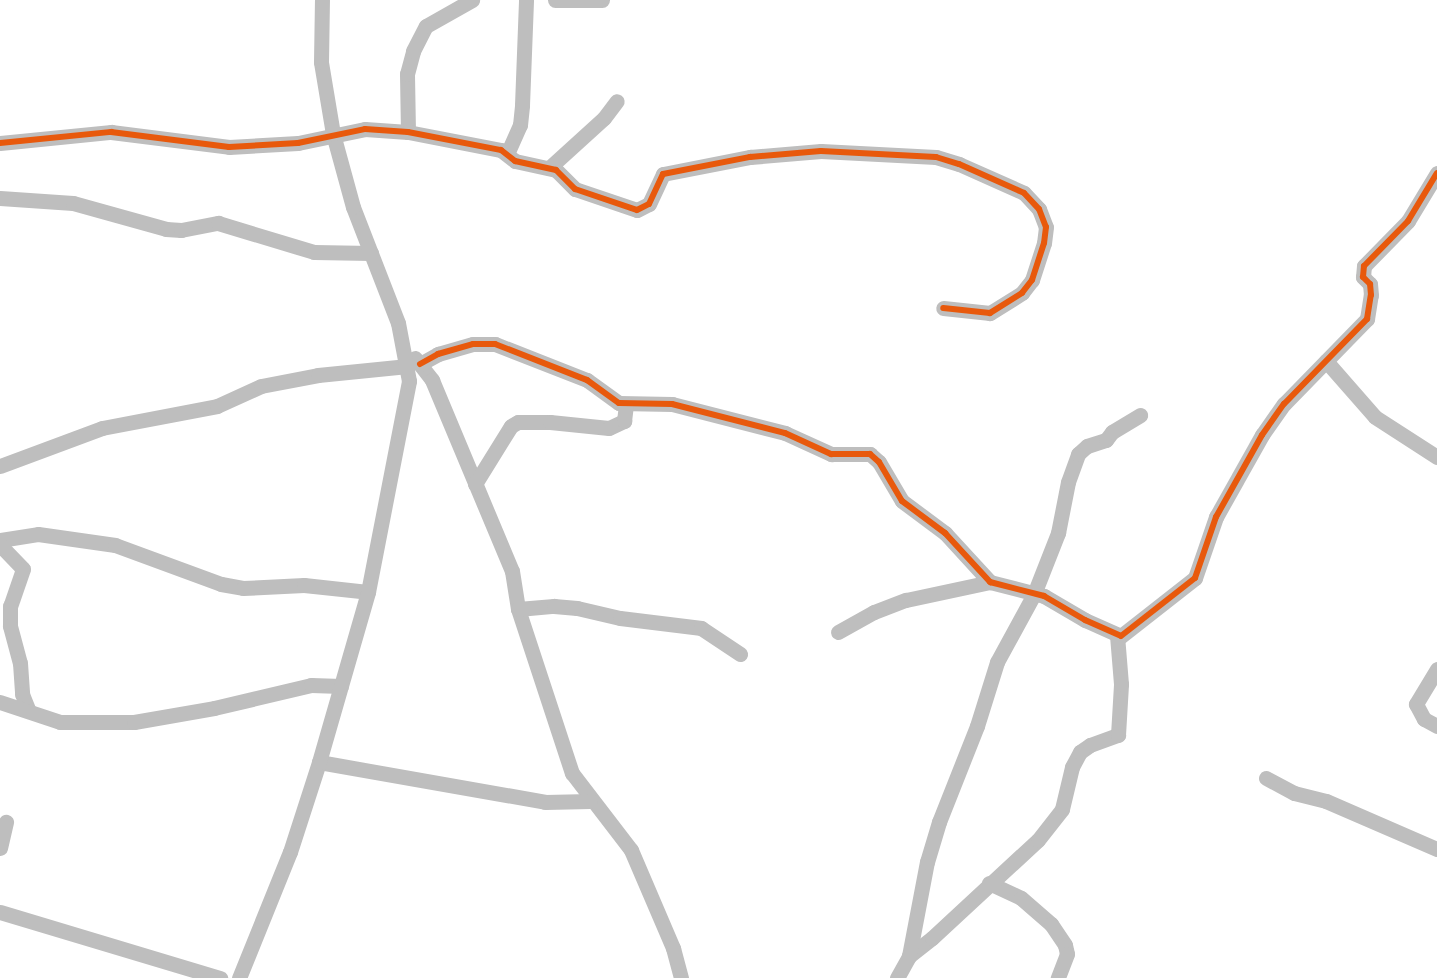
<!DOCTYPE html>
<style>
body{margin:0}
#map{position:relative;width:1437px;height:978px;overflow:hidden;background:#fff;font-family:"Alegreya Sans",sans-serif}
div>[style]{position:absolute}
.minor>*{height:15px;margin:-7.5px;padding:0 7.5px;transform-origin:7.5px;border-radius:7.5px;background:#bebebe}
.cycleway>*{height:6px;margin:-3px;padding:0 3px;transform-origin:3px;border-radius:3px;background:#e8590c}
span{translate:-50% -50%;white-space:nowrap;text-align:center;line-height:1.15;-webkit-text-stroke:4px #fff;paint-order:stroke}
</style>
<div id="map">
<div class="minor">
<div style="left:555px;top:0;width:47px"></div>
<div style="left:408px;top:132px;width:58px;rotate:-91deg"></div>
<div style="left:407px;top:74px;width:24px;rotate:-75deg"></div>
<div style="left:413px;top:51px;width:28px;rotate:-63deg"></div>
<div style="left:426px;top:26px;width:53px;rotate:-29.5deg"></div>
<div style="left:0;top:143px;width:112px;rotate:-5.7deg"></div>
<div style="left:111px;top:132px;width:119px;rotate:7.2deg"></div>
<div style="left:229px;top:147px;width:69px;rotate:-3.3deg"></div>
<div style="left:298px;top:143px;width:68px;rotate:-11.8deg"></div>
<div style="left:365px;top:129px;width:43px;rotate:4deg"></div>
<div style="left:408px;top:132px;width:95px;rotate:11deg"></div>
<div style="left:501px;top:150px;width:18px;rotate:38deg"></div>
<div style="left:515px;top:161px;width:42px;rotate:12.4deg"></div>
<div style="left:556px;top:170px;width:27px;rotate:45deg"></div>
<div style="left:575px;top:189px;width:65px;rotate:18.7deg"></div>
<div style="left:637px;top:210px;width:13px;rotate:-27deg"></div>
<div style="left:649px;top:204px;width:33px;rotate:-65deg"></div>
<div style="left:663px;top:174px;width:89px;rotate:-11.1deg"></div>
<div style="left:750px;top:157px;width:71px;rotate:-4.8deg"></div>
<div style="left:821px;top:151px;width:115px;rotate:3deg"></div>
<div style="left:936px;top:157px;width:24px;rotate:17deg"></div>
<div style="left:959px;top:164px;width:71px;rotate:24deg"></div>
<div style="left:1024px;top:193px;width:22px;rotate:47deg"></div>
<div style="left:1039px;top:209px;width:19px;rotate:69deg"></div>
<div style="left:1046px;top:227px;width:16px;rotate:97deg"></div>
<div style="left:1044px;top:243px;width:39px;rotate:108deg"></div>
<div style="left:1032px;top:280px;width:16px;rotate:128deg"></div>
<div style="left:1022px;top:293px;width:38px;rotate:148deg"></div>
<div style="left:990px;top:313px;width:47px;rotate:-173.9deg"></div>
<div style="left:507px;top:154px;width:32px;rotate:-66deg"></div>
<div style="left:520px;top:125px;width:20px;rotate:-84deg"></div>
<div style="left:522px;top:105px;width:105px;rotate:-87.8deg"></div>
<div style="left:549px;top:168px;width:74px;rotate:-42.3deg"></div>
<div style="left:604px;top:118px;width:21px;rotate:-53deg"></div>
<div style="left:0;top:198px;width:73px;rotate:3.9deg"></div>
<div style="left:73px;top:203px;width:97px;rotate:15.6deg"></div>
<div style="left:166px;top:229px;width:15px;rotate:4deg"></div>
<div style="left:181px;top:230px;width:38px;rotate:-11deg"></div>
<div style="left:218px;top:223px;width:100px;rotate:16.8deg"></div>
<div style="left:314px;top:252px;width:57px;rotate:1deg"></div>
<div style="left:415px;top:358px;width:28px;rotate:52deg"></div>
<div style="left:432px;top:380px;width:207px;rotate:67.3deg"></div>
<div style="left:512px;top:571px;width:38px;rotate:81deg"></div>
<div style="left:518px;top:609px;width:173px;rotate:71.8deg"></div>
<div style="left:572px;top:773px;width:97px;rotate:52.5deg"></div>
<div style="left:631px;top:850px;width:107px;rotate:66.8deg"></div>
<div style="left:673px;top:948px;width:31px;rotate:75deg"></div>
<div style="left:1326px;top:361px;width:74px;rotate:48.8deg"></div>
<div style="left:1375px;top:417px;width:74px;rotate:32.8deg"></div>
<div style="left:420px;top:364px;width:21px;rotate:-29deg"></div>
<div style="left:438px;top:354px;width:36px;rotate:-16deg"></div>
<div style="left:473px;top:344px;width:22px"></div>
<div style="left:495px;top:344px;width:99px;rotate:21.4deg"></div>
<div style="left:587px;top:380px;width:39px;rotate:36deg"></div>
<div style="left:619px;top:403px;width:53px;rotate:1.1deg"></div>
<div style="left:672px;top:404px;width:117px;rotate:14.4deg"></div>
<div style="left:785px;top:433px;width:51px;rotate:24.5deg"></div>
<div style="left:831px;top:454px;width:39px"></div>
<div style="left:870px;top:454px;width:12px;rotate:42deg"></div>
<div style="left:879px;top:462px;width:45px;rotate:59.5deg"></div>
<div style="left:902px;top:501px;width:54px;rotate:36.7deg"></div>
<div style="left:945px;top:533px;width:67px;rotate:47.4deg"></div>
<div style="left:990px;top:582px;width:56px;rotate:14.5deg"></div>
<div style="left:1044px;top:596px;width:48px;rotate:30.3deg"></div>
<div style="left:1085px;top:620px;width:39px;rotate:24deg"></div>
<div style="left:1121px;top:636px;width:94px;rotate:-38.1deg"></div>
<div style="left:1195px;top:578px;width:65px;rotate:-71deg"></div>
<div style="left:1216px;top:517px;width:94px;rotate:-60.7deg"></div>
<div style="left:1262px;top:435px;width:38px;rotate:-55deg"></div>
<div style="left:1284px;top:404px;width:119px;rotate:-45.7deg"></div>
<div style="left:1367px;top:319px;width:24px;rotate:-81deg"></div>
<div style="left:1371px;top:295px;width:11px;rotate:-95deg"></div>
<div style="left:1370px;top:284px;width:10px;rotate:-135deg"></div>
<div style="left:1363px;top:277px;width:11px;rotate:-85deg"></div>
<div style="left:1364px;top:266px;width:63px;rotate:-45.6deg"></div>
<div style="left:1408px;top:221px;width:56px;rotate:-58.9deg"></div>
<div style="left:0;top:466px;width:109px;rotate:-20.4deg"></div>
<div style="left:102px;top:428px;width:117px;rotate:-10.8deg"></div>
<div style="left:217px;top:406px;width:48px;rotate:-24.4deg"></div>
<div style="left:261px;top:386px;width:58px;rotate:-10.9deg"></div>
<div style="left:318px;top:375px;width:90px;rotate:-5.7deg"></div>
<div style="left:475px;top:484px;width:68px;rotate:-58.2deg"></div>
<div style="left:511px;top:426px;width:8px;rotate:-30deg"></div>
<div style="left:518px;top:422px;width:32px"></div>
<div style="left:550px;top:422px;width:59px;rotate:5.8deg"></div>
<div style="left:609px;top:428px;width:17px;rotate:-25deg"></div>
<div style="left:624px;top:421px;width:17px;rotate:-83deg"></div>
<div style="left:0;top:540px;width:38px;rotate:-9deg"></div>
<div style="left:38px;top:534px;width:78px;rotate:8.1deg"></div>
<div style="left:115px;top:545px;width:113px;rotate:20.2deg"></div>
<div style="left:221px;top:584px;width:22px;rotate:10deg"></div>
<div style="left:243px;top:588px;width:61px;rotate:-2.8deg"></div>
<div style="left:304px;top:585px;width:64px;rotate:6.2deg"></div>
<div style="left:0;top:545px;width:33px;rotate:46deg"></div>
<div style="left:23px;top:569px;width:39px;rotate:109deg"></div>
<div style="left:10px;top:606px;width:20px;rotate:90deg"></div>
<div style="left:10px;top:626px;width:38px;rotate:75deg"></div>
<div style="left:20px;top:663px;width:31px;rotate:86deg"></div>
<div style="left:22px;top:694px;width:18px;rotate:68deg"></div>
<div style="left:518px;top:609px;width:36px;rotate:-5deg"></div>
<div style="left:554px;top:606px;width:23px;rotate:5deg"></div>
<div style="left:577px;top:608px;width:44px;rotate:13.1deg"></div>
<div style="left:620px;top:618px;width:82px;rotate:7deg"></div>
<div style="left:701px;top:628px;width:47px;rotate:33.7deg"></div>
<div style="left:838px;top:632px;width:41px;rotate:-29.1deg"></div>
<div style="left:874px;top:612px;width:34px;rotate:-21deg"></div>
<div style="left:906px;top:600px;width:86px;rotate:-12.1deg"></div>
<div style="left:1437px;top:669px;width:41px;rotate:121deg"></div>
<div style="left:1416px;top:704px;width:17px;rotate:62deg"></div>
<div style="left:1424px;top:719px;width:15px;rotate:28deg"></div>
<div style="left:0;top:702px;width:63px;rotate:18.4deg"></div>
<div style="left:60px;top:722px;width:74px"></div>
<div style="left:134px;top:722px;width:81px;rotate:-9.9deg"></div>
<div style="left:214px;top:708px;width:100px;rotate:-13.3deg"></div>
<div style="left:311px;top:685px;width:30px;rotate:2deg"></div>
<div style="left:319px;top:762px;width:230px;rotate:10deg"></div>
<div style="left:545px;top:802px;width:45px;rotate:-1.3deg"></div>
<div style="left:1266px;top:778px;width:32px;rotate:28deg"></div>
<div style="left:1294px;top:793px;width:33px;rotate:14deg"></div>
<div style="left:1326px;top:801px;width:121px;rotate:23.4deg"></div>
<div style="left:0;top:848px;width:27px;rotate:-77deg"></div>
<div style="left:989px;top:883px;width:35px;rotate:25deg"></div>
<div style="left:1021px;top:898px;width:40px;rotate:41deg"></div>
<div style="left:1051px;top:924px;width:25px;rotate:56deg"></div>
<div style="left:1065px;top:945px;width:9px;rotate:77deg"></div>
<div style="left:1067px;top:954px;width:26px;rotate:111deg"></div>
<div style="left:0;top:912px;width:230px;rotate:16.7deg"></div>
<div style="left:909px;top:956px;width:29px;rotate:-38deg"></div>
<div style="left:932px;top:938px;width:144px;rotate:-42.8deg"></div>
<div style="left:1038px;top:840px;width:39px;rotate:-52deg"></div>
<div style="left:1062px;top:809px;width:43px;rotate:-76.6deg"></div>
<div style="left:1072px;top:767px;width:17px;rotate:-62deg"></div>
<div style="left:1080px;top:752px;width:12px;rotate:-35deg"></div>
<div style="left:1090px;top:745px;width:30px;rotate:-20deg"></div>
<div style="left:1118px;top:735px;width:51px;rotate:-86.6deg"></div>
<div style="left:1121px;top:684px;width:49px;rotate:-94.7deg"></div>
<div style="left:239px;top:978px;width:136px;rotate:-68deg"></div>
<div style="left:290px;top:852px;width:95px;rotate:-72.1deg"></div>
<div style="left:319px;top:762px;width:177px;rotate:-73.9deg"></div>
<div style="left:368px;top:592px;width:215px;rotate:-79deg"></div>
<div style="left:409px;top:381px;width:59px;rotate:-100.7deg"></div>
<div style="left:398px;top:323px;width:124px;rotate:-111.2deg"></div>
<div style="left:353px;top:207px;width:76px;rotate:-105.3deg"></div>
<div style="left:333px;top:134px;width:73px;rotate:-99.5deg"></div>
<div style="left:321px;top:62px;width:62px;rotate:-89.1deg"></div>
<div style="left:897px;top:978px;width:25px;rotate:-61deg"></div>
<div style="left:909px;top:956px;width:96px;rotate:-79.2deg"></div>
<div style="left:927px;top:862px;width:42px;rotate:-73.3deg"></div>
<div style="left:939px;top:822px;width:103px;rotate:-68.4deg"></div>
<div style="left:977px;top:726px;width:67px;rotate:-72.6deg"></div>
<div style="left:997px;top:662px;width:77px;rotate:-61.4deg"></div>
<div style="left:1034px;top:594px;width:66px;rotate:-68.5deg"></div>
<div style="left:1058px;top:533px;width:52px;rotate:-78.9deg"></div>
<div style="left:1068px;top:482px;width:30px;rotate:-70deg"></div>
<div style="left:1078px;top:454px;width:12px;rotate:-42deg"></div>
<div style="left:1087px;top:446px;width:20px;rotate:-18deg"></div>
<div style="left:1106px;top:440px;width:10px;rotate:-53deg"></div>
<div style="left:1112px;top:432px;width:33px;rotate:-31deg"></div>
</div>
<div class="cycleway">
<div style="left:0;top:143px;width:112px;rotate:-5.7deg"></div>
<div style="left:111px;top:132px;width:119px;rotate:7.2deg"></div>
<div style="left:229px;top:147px;width:69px;rotate:-3.3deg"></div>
<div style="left:298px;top:143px;width:68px;rotate:-11.8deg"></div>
<div style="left:365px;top:129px;width:43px;rotate:4deg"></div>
<div style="left:408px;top:132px;width:95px;rotate:11deg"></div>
<div style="left:501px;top:150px;width:18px;rotate:38deg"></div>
<div style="left:515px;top:161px;width:42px;rotate:12.4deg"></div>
<div style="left:556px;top:170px;width:27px;rotate:45deg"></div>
<div style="left:575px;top:189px;width:65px;rotate:18.7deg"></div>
<div style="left:637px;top:210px;width:13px;rotate:-27deg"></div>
<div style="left:649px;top:204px;width:33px;rotate:-65deg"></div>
<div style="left:663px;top:174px;width:89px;rotate:-11.1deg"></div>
<div style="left:750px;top:157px;width:71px;rotate:-4.8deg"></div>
<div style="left:821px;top:151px;width:115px;rotate:3deg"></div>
<div style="left:936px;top:157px;width:24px;rotate:17deg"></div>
<div style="left:959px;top:164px;width:71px;rotate:24deg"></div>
<div style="left:1024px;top:193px;width:22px;rotate:47deg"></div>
<div style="left:1039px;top:209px;width:19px;rotate:69deg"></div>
<div style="left:1046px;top:227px;width:16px;rotate:97deg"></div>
<div style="left:1044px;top:243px;width:39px;rotate:108deg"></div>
<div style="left:1032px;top:280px;width:16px;rotate:128deg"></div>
<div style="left:1022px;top:293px;width:38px;rotate:148deg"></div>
<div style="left:990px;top:313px;width:47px;rotate:-173.9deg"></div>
<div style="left:420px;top:364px;width:21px;rotate:-29deg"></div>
<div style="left:438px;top:354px;width:36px;rotate:-16deg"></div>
<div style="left:473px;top:344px;width:22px"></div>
<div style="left:495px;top:344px;width:99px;rotate:21.4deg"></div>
<div style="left:587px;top:380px;width:39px;rotate:36deg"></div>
<div style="left:619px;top:403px;width:53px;rotate:1.1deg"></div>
<div style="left:672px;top:404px;width:117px;rotate:14.4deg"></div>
<div style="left:785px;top:433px;width:51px;rotate:24.5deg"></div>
<div style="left:831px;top:454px;width:39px"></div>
<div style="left:870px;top:454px;width:12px;rotate:42deg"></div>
<div style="left:879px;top:462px;width:45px;rotate:59.5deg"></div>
<div style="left:902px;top:501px;width:54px;rotate:36.7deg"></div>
<div style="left:945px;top:533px;width:67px;rotate:47.4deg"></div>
<div style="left:990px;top:582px;width:56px;rotate:14.5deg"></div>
<div style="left:1044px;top:596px;width:48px;rotate:30.3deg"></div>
<div style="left:1085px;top:620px;width:39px;rotate:24deg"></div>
<div style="left:1121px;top:636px;width:94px;rotate:-38.1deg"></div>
<div style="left:1195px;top:578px;width:65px;rotate:-71deg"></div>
<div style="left:1216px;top:517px;width:94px;rotate:-60.7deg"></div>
<div style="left:1262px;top:435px;width:38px;rotate:-55deg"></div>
<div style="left:1284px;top:404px;width:119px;rotate:-45.7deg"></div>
<div style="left:1367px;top:319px;width:24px;rotate:-81deg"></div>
<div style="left:1371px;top:295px;width:11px;rotate:-95deg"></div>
<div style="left:1370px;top:284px;width:10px;rotate:-135deg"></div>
<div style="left:1363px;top:277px;width:11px;rotate:-85deg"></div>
<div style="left:1364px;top:266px;width:63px;rotate:-45.6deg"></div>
<div style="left:1408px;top:221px;width:56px;rotate:-58.9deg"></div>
</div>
</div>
